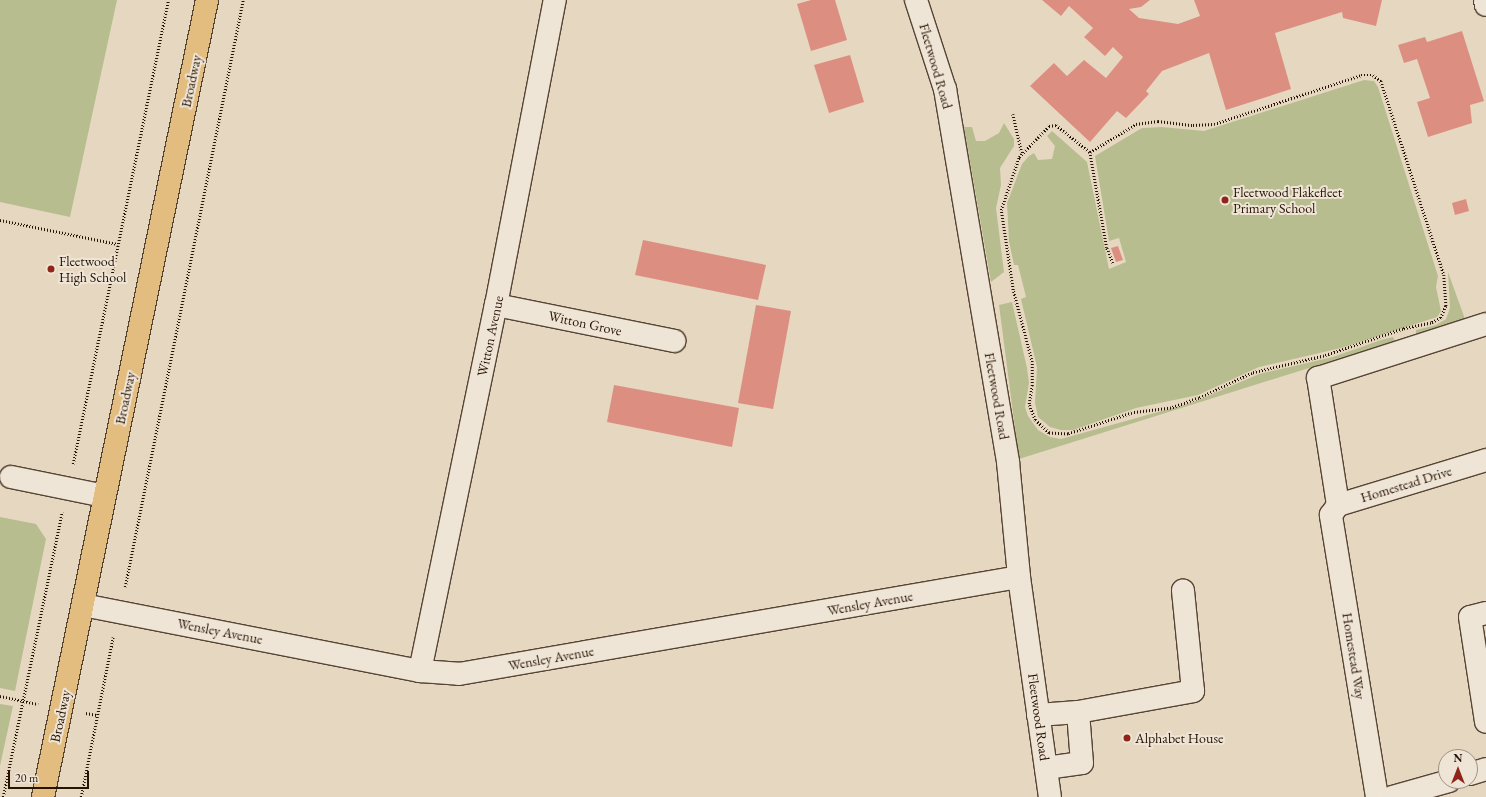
<!DOCTYPE html>
<style>
body{margin:0}
#map{position:relative;width:1486px;height:797px;overflow:hidden;background:#e6d7c0;font-family:"EB Garamond",serif}
div>[style]{position:absolute}
.green>*{inset:0;background:#b8bd90}
.building>*{inset:0;background:#dc8f81}
.path>*{height:2.5px;margin-top:-1.25px;transform-origin:0;background:repeating-linear-gradient(90deg,#261304 0 1px,transparent 0 3px)}
.roads{filter:drop-shadow(1px 0 #564433) drop-shadow(-1px 0 #564433) drop-shadow(0 1px #564433) drop-shadow(0 -1px #564433)}
.minor>*{height:22px;margin:-11px;padding:0 11px;transform-origin:11px;border-radius:11px;background:#efe5d6}
.major>*{height:22px;margin:-11px;padding:0 11px;transform-origin:11px;border-radius:11px;background:#e3bc80}
.dots>*{width:11px;height:11px;translate:-50% -50%;box-sizing:border-box;border:2px solid #efe5d6;border-radius:50%}
span{translate:-50% -50%;white-space:nowrap;text-align:center;line-height:1.15;-webkit-text-stroke:4px #efe5d6;paint-order:stroke}
.street-label{font-size:14px;color:#261304}
.poi-label{font-size:14px;color:#261304}
.left{translate:0 -50%;text-align:left}
.north{position:absolute;left:1438px;top:749px;width:40px;height:40px;box-sizing:border-box;background:#efe5d6;border:1px solid #9f9182;border-radius:50%;rotate:0deg;font-size:11px;font-weight:700;line-height:16px;text-align:center;color:#261304}
.north::after{content:'';display:block;margin:auto;width:14px;height:18px;background:#8f2418;clip-path:polygon(50% 0,100% 100%,50% 72%,0 100%)}
.scale{position:absolute;left:8px;top:771px;width:81px;height:18px;box-sizing:border-box;border:2px solid #261304;border-top:0;padding-left:5px;font-size:12px;line-height:14px;white-space:nowrap;color:#261304;-webkit-text-stroke:3px #efe5d6;paint-order:stroke}
</style>
<div id="map">
<div class="green">
<div style="clip-path:polygon(0 0,117px 0,70px 217px,0 202px)"></div>
<div style="clip-path:polygon(1364px 80px,1374px 81px,1378px 87px,1438px 276px,1436px 287px,1441px 311px,1437px 317px,1341px 348px,1259px 367px,1198px 395px,1136px 408px,1073px 430px,1061px 430px,1050px 427px,1038px 417px,1035px 403px,1037px 367px,1021px 299px,1026px 297px,1018px 265px,1014px 265px,1009px 241px,1007px 203px,1022px 164px,1029px 156px,1034px 153px,1038px 160px,1052px 159px,1055px 146px,1047px 136px,1052px 131px,1087px 162px,1109px 269px,1126px 262px,1119px 238px,1109px 241px,1095px 156px,1142px 128px,1162px 127px,1204px 131px)"></div>
<div style="clip-path:polygon(1004px 123px,1014px 139px,1014px 146px,1000px 168px,1001px 185px,996px 208px,1004px 272px,991px 282px,964px 127px,972px 127px,976px 141px,985px 141px,999px 133px)"></div>
<div style="clip-path:polygon(1448px 272px,1465px 319px,1416px 334px,1416px 330px,1436px 325px,1446px 319px,1450px 308px)"></div>
<div style="clip-path:polygon(1012px 302px,1027px 368px,1029px 383px,1025px 407px,1028px 416px,1038px 430px,1050px 437px,1061px 439px,1194px 402px,1259px 374px,1333px 357px,1381px 340px,1393px 337px,1395px 341px,1019px 459px,999px 305px)"></div>
<div style="clip-path:polygon(0 517px,36px 524px,46px 539px,15px 691px,0 688px)"></div>
<div style="clip-path:polygon(0 704px,13px 706px,0 766px)"></div>
</div>
<div class="building">
<div style="clip-path:polygon(811px 0,835px 0,847px 40px,811px 51px,797px 4px)"></div>
<div style="clip-path:polygon(1042px 0,1150px 0,1141px 7px,1129px 9px,1139px 18px,1178px 24px,1200px 16px,1194px 0,1382px 0,1376px 26px,1343px 18px,1342px 12px,1275px 33px,1291px 89px,1226px 110px,1209px 53px,1162px 71px,1146px 91px,1149px 94px,1126px 118px,1117px 111px,1090px 142px,1030px 86px,1054px 63px,1067px 76px,1084px 60px,1106px 78px,1123px 57px,1113px 47px,1105px 56px,1084px 37px,1093px 28px,1069px 6px,1061px 16px)"></div>
<div style="clip-path:polygon(1462px 31px,1484px 101px,1470px 105px,1472px 123px,1428px 137px,1417px 102px,1430px 98px,1417px 59px,1404px 63px,1398px 45px,1425px 37px,1427px 42px)"></div>
<div style="clip-path:polygon(850px 55px,864px 102px,829px 113px,814px 65px)"></div>
<div style="clip-path:polygon(1466px 199px,1469px 211px,1455px 215px,1452px 203px)"></div>
<div style="clip-path:polygon(643px 240px,766px 265px,758px 300px,635px 275px)"></div>
<div style="clip-path:polygon(1118px 246px,1123px 260px,1116px 262px,1111px 248px)"></div>
<div style="clip-path:polygon(756px 305px,791px 311px,773px 409px,738px 403px)"></div>
<div style="clip-path:polygon(614px 385px,739px 408px,732px 447px,607px 422px)"></div>
</div>
<div class="path">
<div style="left:1361px;top:75px;width:12px"></div>
<div style="left:1373px;top:75px;width:10px;rotate:37deg"></div>
<div style="left:1381px;top:81px;width:204px;rotate:72deg"></div>
<div style="left:1444px;top:275px;width:31px;rotate:86deg"></div>
<div style="left:1446px;top:306px;width:13px;rotate:113deg"></div>
<div style="left:1441px;top:318px;width:11px;rotate:153deg"></div>
<div style="left:1431px;top:323px;width:29px;rotate:168deg"></div>
<div style="left:1403px;top:329px;width:83px;rotate:161.1deg"></div>
<div style="left:1324px;top:356px;width:74px;rotate:166.7deg"></div>
<div style="left:1252px;top:373px;width:59px;rotate:154.7deg"></div>
<div style="left:1199px;top:398px;width:30px;rotate:160deg"></div>
<div style="left:1171px;top:408px;width:39px;rotate:173deg"></div>
<div style="left:1132px;top:413px;width:67px;rotate:161.8deg"></div>
<div style="left:1068px;top:434px;width:19px;rotate:-177deg"></div>
<div style="left:1049px;top:433px;width:19px;rotate:-137deg"></div>
<div style="left:1035px;top:420px;width:17px;rotate:-111deg"></div>
<div style="left:1029px;top:404px;width:18px;rotate:-81deg"></div>
<div style="left:1032px;top:386px;width:24px;rotate:-90deg"></div>
<div style="left:1032px;top:362px;width:74px;rotate:-104.8deg"></div>
<div style="left:1013px;top:290px;width:81px;rotate:-98.5deg"></div>
<div style="left:1001px;top:210px;width:56px;rotate:-71.2deg"></div>
<div style="left:1019px;top:157px;width:43px;rotate:-45.9deg"></div>
<div style="left:1049px;top:126px;width:7px;rotate:-8deg"></div>
<div style="left:1056px;top:125px;width:43px;rotate:38.5deg"></div>
<div style="left:1090px;top:152px;width:54px;rotate:-31.3deg"></div>
<div style="left:1136px;top:124px;width:22px;rotate:-8deg"></div>
<div style="left:1158px;top:121px;width:35px;rotate:7deg"></div>
<div style="left:1193px;top:125px;width:21px;rotate:-3deg"></div>
<div style="left:1214px;top:124px;width:155px;rotate:-18.4deg"></div>
<div style="left:1013px;top:114px;width:40px;rotate:77deg"></div>
<div style="left:1090px;top:152px;width:97px;rotate:80deg"></div>
<div style="left:1107px;top:248px;width:16px;rotate:68deg"></div>
<div style="left:0;top:220px;width:120px;rotate:11.5deg"></div>
<div style="left:73px;top:464px;width:474px;rotate:-78.4deg"></div>
<div style="left:125px;top:587px;width:599px;rotate:-78.63deg"></div>
<div style="left:0;top:696px;width:39px;rotate:12deg"></div>
<div style="left:86px;top:713px;width:11px;rotate:10deg"></div>
<div style="left:3px;top:797px;width:291px;rotate:-78.3deg"></div>
<div style="left:81px;top:797px;width:163px;rotate:-78.7deg"></div>
</div>
<div class="roads">
<div class="minor">
<div style="left:916px;top:0;width:94px;rotate:72deg"></div>
<div style="left:945px;top:89px;width:378px;rotate:80.4deg"></div>
<div style="left:1008px;top:462px;width:116px;rotate:84.5deg"></div>
<div style="left:1019px;top:577px;width:222px;rotate:82deg"></div>
<div style="left:1485px;top:0;width:5px;rotate:79deg"></div>
<div style="left:496px;top:305px;width:182px;rotate:11.4deg"></div>
<div style="left:11px;top:477px;width:95px;rotate:11.5deg"></div>
<div style="left:1338px;top:505px;width:129px;rotate:-98.9deg"></div>
<div style="left:1318px;top:378px;width:176px;rotate:-17.8deg"></div>
<div style="left:83px;top:605px;width:343px;rotate:11.1deg"></div>
<div style="left:420px;top:671px;width:39px;rotate:4deg"></div>
<div style="left:459px;top:674px;width:568px;rotate:-9.83deg"></div>
<div style="left:1486px;top:613px;width:16px;rotate:166deg"></div>
<div style="left:1470px;top:617px;width:106px;rotate:81.3deg"></div>
<div style="left:420px;top:671px;width:374px;rotate:-78.3deg"></div>
<div style="left:496px;top:305px;width:311px;rotate:-79.1deg"></div>
<div style="left:1038px;top:715px;width:40px;rotate:-4.3deg"></div>
<div style="left:1078px;top:712px;width:117px;rotate:-10.3deg"></div>
<div style="left:1193px;top:691px;width:101px;rotate:-95.7deg"></div>
<div style="left:1046px;top:768px;width:36px;rotate:-8deg"></div>
<div style="left:1082px;top:763px;width:51px;rotate:-94.5deg"></div>
<div style="left:1470px;top:774px;width:17px;rotate:-17deg"></div>
<div style="left:1377px;top:797px;width:286px;rotate:-99.3deg"></div>
<div style="left:1331px;top:515px;width:12px;rotate:-55deg"></div>
<div style="left:1338px;top:505px;width:155px;rotate:-16.9deg"></div>
<div style="left:1392px;top:797px;width:59px;rotate:-15.7deg"></div>
</div>
<div class="major">
<div style="left:43px;top:797px;width:814px;rotate:-78.37deg"></div>
</div>
</div>
<div class="dots">
<div style="left:1225px;top:200px;background:#8f2418"></div>
<div style="left:51px;top:269px;background:#8f2418"></div>
<div style="left:1127px;top:738px;background:#8f2418"></div>
</div>
<div class="street-label">
<span style="left:936px;top:66px;rotate:74deg">Fleetwood Road</span>
<span style="left:191px;top:81px;rotate:-78deg">Broadway</span>
<span style="left:585px;top:323px;rotate:12deg">Witton Grove</span>
<span style="left:490px;top:336px;rotate:-78deg">Witton Avenue</span>
<span style="left:997px;top:396px;rotate:80deg">Fleetwood Road</span>
<span style="left:125px;top:398px;rotate:-78deg">Broadway</span>
<span style="left:1406px;top:484px;rotate:-17deg">Homestead Drive</span>
<span style="left:870px;top:603px;rotate:-10deg">Wensley Avenue</span>
<span style="left:220px;top:631px;rotate:11deg">Wensley Avenue</span>
<span style="left:1354px;top:656px;rotate:81deg">Homestead Way</span>
<span style="left:551px;top:658px;rotate:-10deg">Wensley Avenue</span>
<span style="left:60px;top:716px;rotate:-78deg">Broadway</span>
<span style="left:1039px;top:717px;rotate:82deg">Fleetwood Road</span>
</div>
<div class="poi-label">
<span class="left" style="left:1233px;top:200px">Fleetwood Flakefleet<br>Primary School</span>
<span class="left" style="left:59px;top:269px">Fleetwood<br>High School</span>
<span class="left" style="left:1135px;top:738px">Alphabet House</span>
</div>
<div class="north">N</div>
<div class="scale">20 m</div>
</div>
